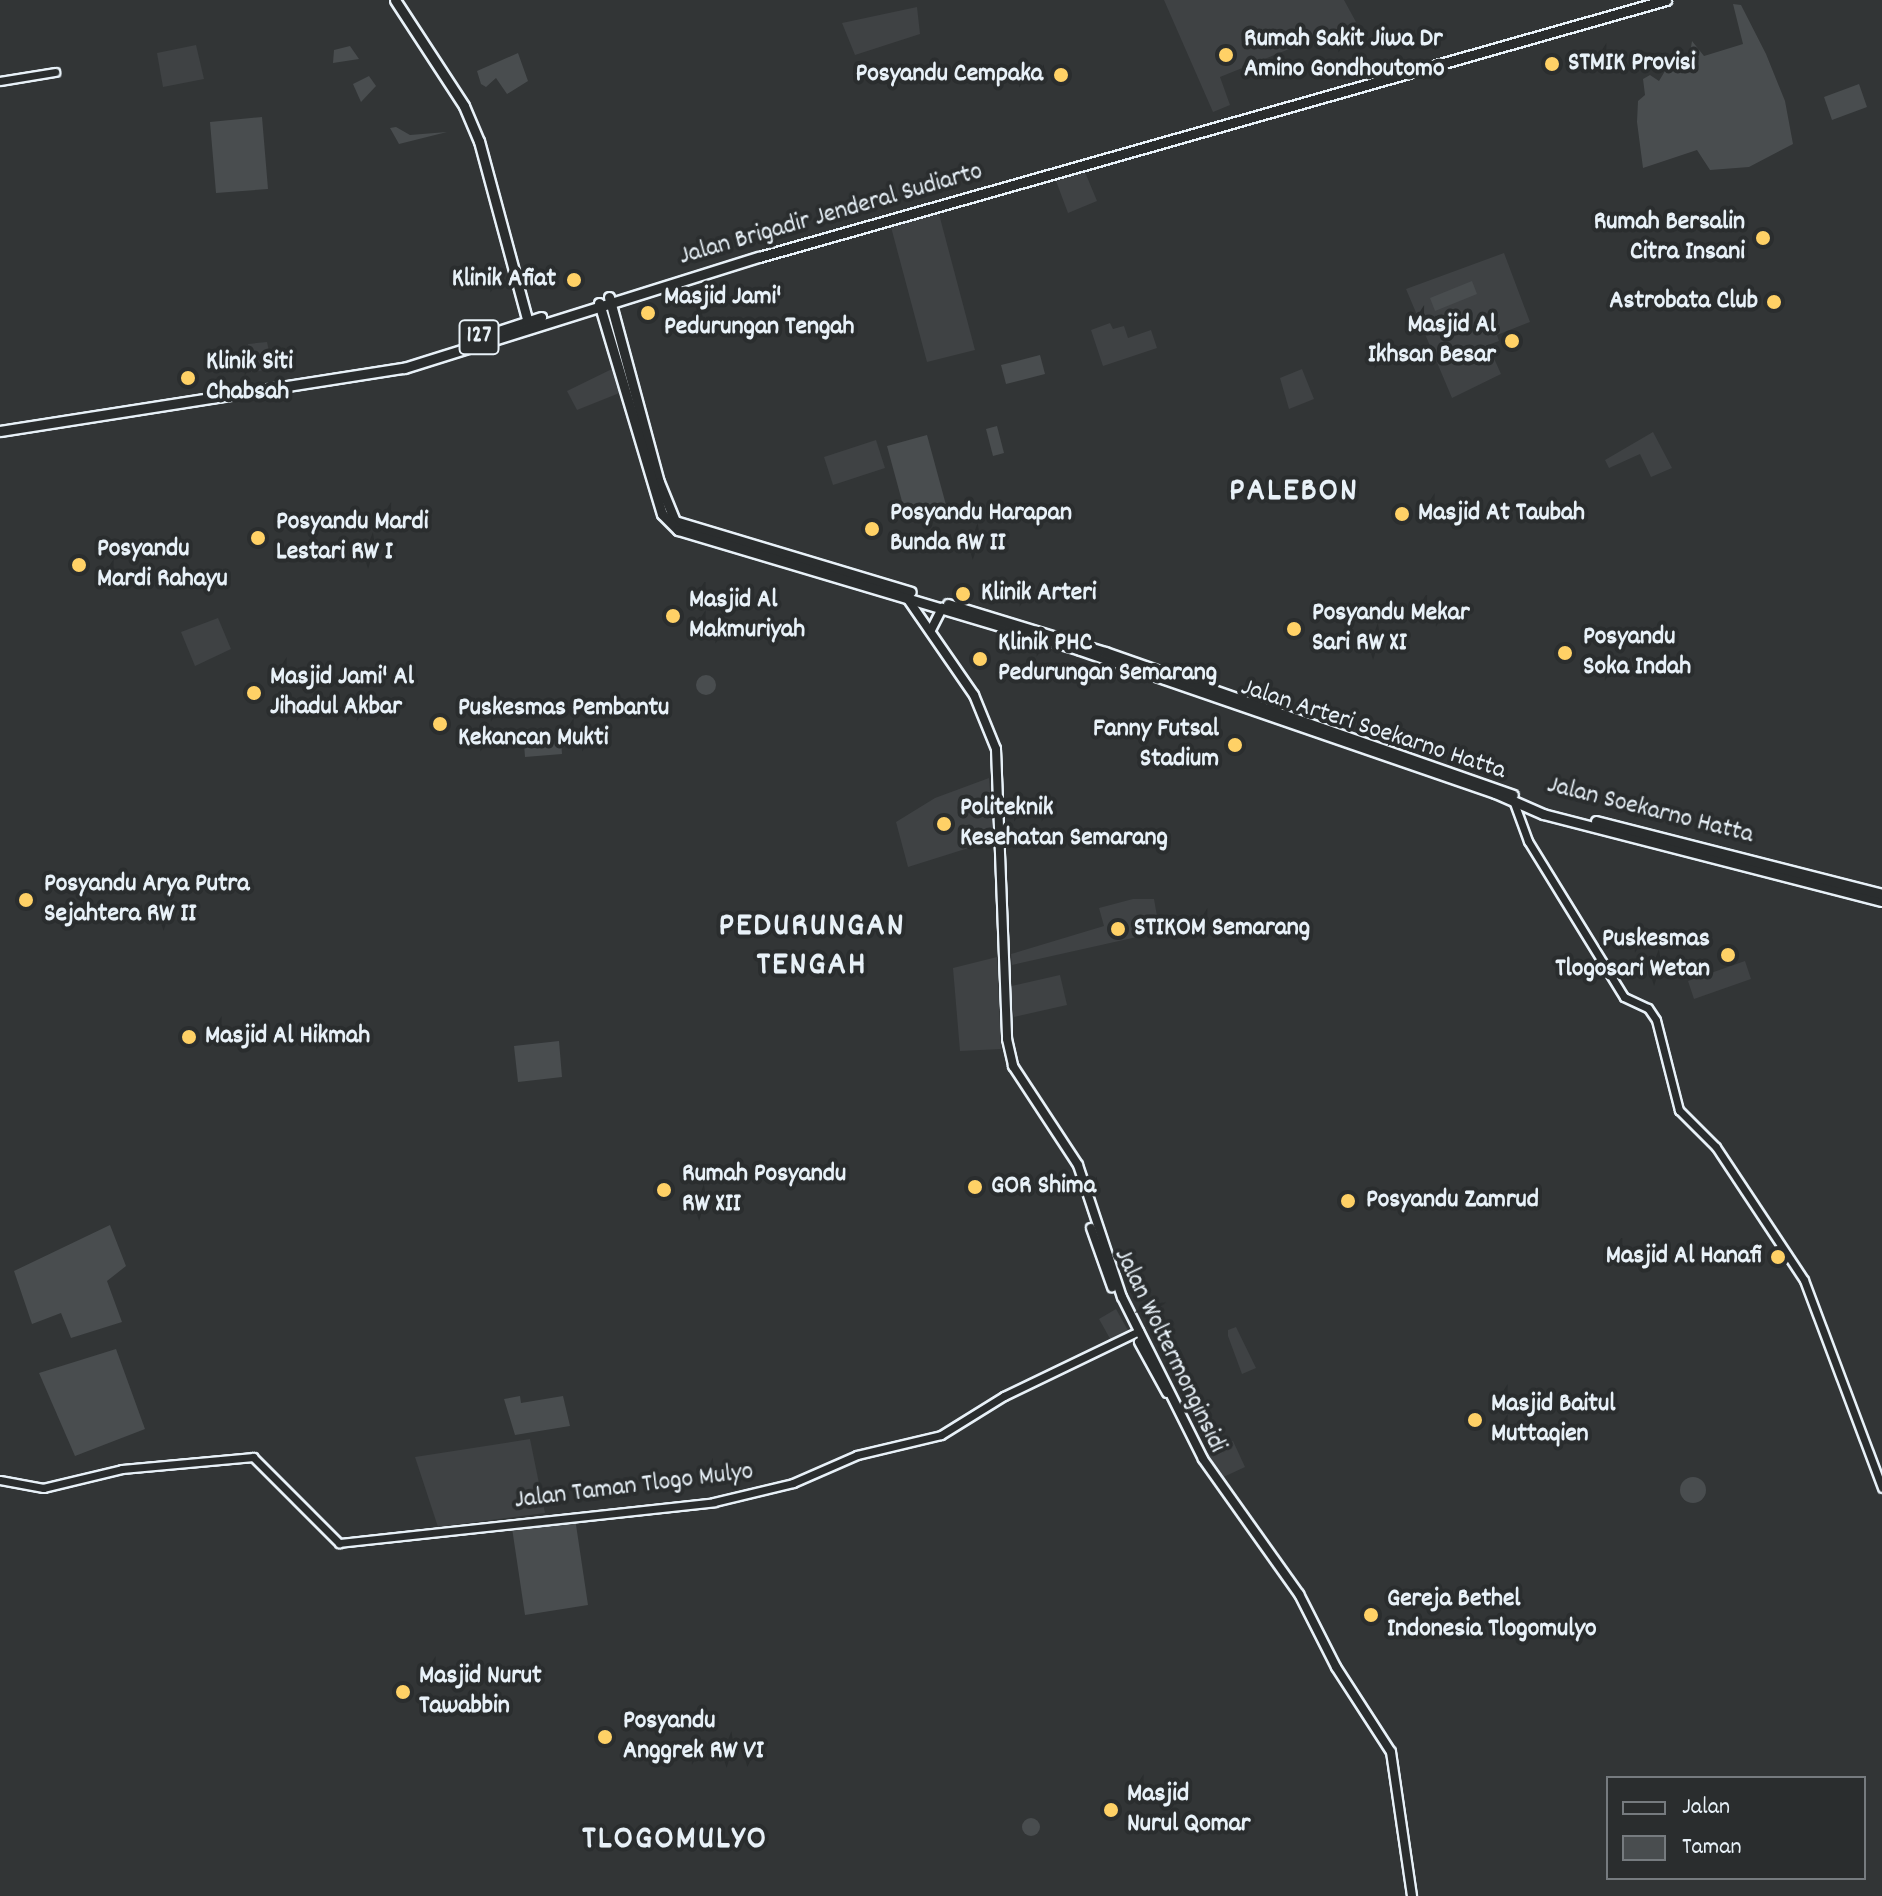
<!DOCTYPE html>
<style>
body{margin:0}
#map{position:relative;width:1882px;height:1896px;overflow:hidden;background:#323536;font-family:Dekko,sans-serif}
div>[style]{position:absolute}
.built>*{inset:0;background:#3f4244}
.green>*{inset:0;background:#494d4f}
.round{border-radius:50%}
.roads{filter:drop-shadow(2px 0 #e8f1f8) drop-shadow(-2px 0 #e8f1f8) drop-shadow(0 2px #e8f1f8) drop-shadow(0 -2px #e8f1f8)}
.tertiary>*{height:7px;margin:-3.5px;padding:0 3.5px;transform-origin:3.5px;border-radius:3.5px;background:#2a2d2e}
.secondary>*{height:8px;margin:-4px;padding:0 4px;transform-origin:4px;border-radius:4px;background:#2a2d2e}
.primary>*{height:9px;margin:-4.5px;padding:0 4.5px;transform-origin:4.5px;border-radius:4.5px;background:#2a2d2e}
.dots>*{width:22px;height:22px;translate:-50% -50%;box-sizing:border-box;border:4px solid #2a2d2e;border-radius:50%}
span{translate:-50% -50%;white-space:nowrap;text-align:center;line-height:1.15;-webkit-text-stroke:8px #2a2d2e;paint-order:stroke}
.shield-label span{padding:2px 6px;background:#2a2d2e;border:2px solid;border-radius:6px;-webkit-text-stroke-width:0}
.shield-label{font-size:24px;color:#e8f1f8;font-weight:700}
.poi-label{font-size:26px;color:#e8f1f8;font-weight:700}
.left{translate:0 -50%;text-align:left}
.right{translate:-100% -50%;text-align:right}
.street-label{font-size:26px;color:#e8f1f8}
.district-label{font-size:34px;color:#e8f1f8;font-weight:700;letter-spacing:2px}
.legend{position:absolute;left:1606px;top:1776px;width:260px;height:104px;box-sizing:border-box;background:#2a2d2e;border:2px solid #767b7f;margin:0;padding:10px 14px;list-style:none;font-size:24px;color:#e8f1f8}
.legend li{display:flex;align-items:center;gap:16px;height:40px}
.legend b{width:40px;border:2px solid #767b7f}
</style>
<div id="map">
<div class="built">
<div style="clip-path:polygon(1164px 0,1344px 0,1356px 22px,1220px 77px,1230px 105px,1213px 112px)"></div>
<div style="clip-path:polygon(917px 7px,920px 34px,855px 55px,842px 23px)"></div>
<div style="clip-path:polygon(196px 45px,204px 79px,163px 87px,157px 53px)"></div>
<div style="clip-path:polygon(1085px 172px,1097px 201px,1068px 213px,1056px 181px)"></div>
<div style="clip-path:polygon(939px 214px,975px 350px,927px 362px,891px 227px)"></div>
<div style="clip-path:polygon(1504px 253px,1530px 322px,1497px 335px,1499px 341px,1488px 345px,1501px 374px,1452px 398px,1406px 289px)"></div>
<div style="clip-path:polygon(1110px 323px,1113px 329px,1124px 326px,1128px 338px,1151px 330px,1157px 348px,1103px 366px,1091px 330px)"></div>
<div style="clip-path:polygon(267px 342px,273px 369px,251px 372px,248px 344px)"></div>
<div style="clip-path:polygon(614px 368px,622px 392px,577px 410px,567px 391px)"></div>
<div style="clip-path:polygon(1302px 369px,1314px 399px,1289px 409px,1280px 378px)"></div>
<div style="clip-path:polygon(1653px 432px,1672px 468px,1651px 477px,1640px 454px,1609px 468px,1605px 460px)"></div>
<div style="clip-path:polygon(876px 440px,885px 468px,833px 485px,824px 457px)"></div>
<div style="clip-path:polygon(218px 618px,231px 649px,195px 666px,181px 632px)"></div>
<div style="clip-path:polygon(989px 778px,994px 840px,908px 867px,896px 822px,935px 798px)"></div>
<div style="clip-path:polygon(1133px 899px,1154px 899px,1158px 922px,1137px 937px,1012px 965px,1011px 954px,1104px 926px,1099px 908px)"></div>
<div style="clip-path:polygon(997px 957px,1001px 1049px,960px 1051px,953px 968px)"></div>
<div style="clip-path:polygon(1745px 961px,1751px 979px,1694px 999px,1688px 981px)"></div>
<div style="clip-path:polygon(1060px 975px,1067px 1005px,1014px 1017px,1007px 987px)"></div>
<div style="clip-path:polygon(1116px 1309px,1130px 1334px,1113px 1344px,1099px 1319px)"></div>
<div style="clip-path:polygon(1236px 1327px,1256px 1368px,1242px 1374px,1228px 1336px,1228px 1330px)"></div>
<div style="clip-path:polygon(530px 1439px,545px 1513px,438px 1527px,415px 1457px)"></div>
<div style="clip-path:polygon(1233px 1441px,1245px 1467px,1217px 1480px,1205px 1454px)"></div>
</div>
<div class="green">
<div style="clip-path:polygon(1733px 4px,1741px 5px,1766px 54px,1785px 101px,1793px 144px,1749px 167px,1710px 170px,1697px 150px,1643px 168px,1637px 122px,1638px 101px,1645px 95px,1643px 79px,1650px 75px,1659px 81px,1665px 71px,1677px 71px,1689px 59px,1692px 41px,1704px 56px,1743px 44px)"></div>
<div style="clip-path:polygon(350px 46px,359px 59px,333px 63px,334px 50px)"></div>
<div style="clip-path:polygon(518px 53px,528px 81px,507px 94px,496px 78px,486px 87px,481px 84px,477px 71px)"></div>
<div style="clip-path:polygon(369px 76px,376px 86px,361px 102px,353px 84px)"></div>
<div style="clip-path:polygon(1859px 84px,1867px 107px,1832px 120px,1824px 97px)"></div>
<div style="clip-path:polygon(262px 117px,268px 189px,216px 193px,210px 122px)"></div>
<div style="clip-path:polygon(396px 127px,410px 135px,447px 132px,399px 144px,390px 128px)"></div>
<div style="clip-path:polygon(1472px 281px,1477px 294px,1435px 311px,1430px 298px)"></div>
<div style="clip-path:polygon(1040px 355px,1045px 374px,1006px 384px,1001px 365px)"></div>
<div style="clip-path:polygon(997px 426px,1004px 453px,993px 456px,986px 429px)"></div>
<div style="clip-path:polygon(927px 435px,946px 505px,906px 516px,887px 446px)"></div>
<div class="round" style="left:696px;top:675px;width:20px;height:20px"></div>
<div style="clip-path:polygon(561px 741px,562px 754px,525px 757px,524px 744px)"></div>
<div style="clip-path:polygon(559px 1041px,562px 1077px,518px 1082px,514px 1046px)"></div>
<div style="clip-path:polygon(110px 1225px,126px 1266px,107px 1281px,122px 1322px,71px 1338px,61px 1313px,32px 1324px,14px 1271px)"></div>
<div style="clip-path:polygon(116px 1349px,145px 1429px,75px 1456px,39px 1373px)"></div>
<div style="clip-path:polygon(520px 1396px,521px 1403px,563px 1396px,570px 1426px,515px 1435px,504px 1399px)"></div>
<div class="round" style="left:1680px;top:1477px;width:26px;height:26px"></div>
<div style="clip-path:polygon(575px 1518px,588px 1605px,525px 1615px,512px 1528px)"></div>
<div class="round" style="left:1022px;top:1818px;width:18px;height:18px"></div>
</div>
<div class="roads">
<div class="tertiary">
<div style="left:0;top:81px;width:56px;rotate:-9.3deg"></div>
<div style="left:1513px;top:800px;width:44px;rotate:69.9deg"></div>
<div style="left:1528px;top:841px;width:183px;rotate:58.4deg"></div>
<div style="left:1624px;top:997px;width:26px;rotate:25deg"></div>
<div style="left:1648px;top:1008px;width:14px;rotate:56deg"></div>
<div style="left:1656px;top:1020px;width:93px;rotate:75.7deg"></div>
<div style="left:1679px;top:1110px;width:52px;rotate:45deg"></div>
<div style="left:1716px;top:1147px;width:159px;rotate:56.5deg"></div>
<div style="left:1804px;top:1280px;width:222px;rotate:69.4deg"></div>
<div style="left:0;top:1480px;width:44px;rotate:10.5deg"></div>
<div style="left:43px;top:1488px;width:81px;rotate:-13.5deg"></div>
<div style="left:122px;top:1469px;width:132px;rotate:-5.2deg"></div>
<div style="left:253px;top:1457px;width:122px;rotate:45deg"></div>
<div style="left:339px;top:1543px;width:377px;rotate:-6.2deg"></div>
<div style="left:714px;top:1502px;width:81px;rotate:-13.5deg"></div>
<div style="left:793px;top:1483px;width:70px;rotate:-23.6deg"></div>
<div style="left:857px;top:1455px;width:86px;rotate:-13.4deg"></div>
<div style="left:941px;top:1435px;width:74px;rotate:-31.8deg"></div>
<div style="left:1004px;top:1396px;width:150px;rotate:-25.7deg"></div>
</div>
<div class="secondary">
<div style="left:907px;top:598px;width:118px;rotate:55.4deg"></div>
<div style="left:974px;top:695px;width:58px;rotate:67.8deg"></div>
<div style="left:996px;top:749px;width:290px;rotate:87.8deg"></div>
<div style="left:1007px;top:1039px;width:28px;rotate:77deg"></div>
<div style="left:1013px;top:1066px;width:118px;rotate:56.7deg"></div>
<div style="left:1078px;top:1165px;width:139px;rotate:71.6deg"></div>
<div style="left:1122px;top:1297px;width:181px;rotate:63.4deg"></div>
<div style="left:1203px;top:1459px;width:166px;rotate:54.6deg"></div>
<div style="left:1299px;top:1594px;width:82px;rotate:63.1deg"></div>
<div style="left:1336px;top:1667px;width:101px;rotate:57.1deg"></div>
<div style="left:1391px;top:1752px;width:146px;rotate:81.7deg"></div>
<div style="left:931px;top:630px;width:25px;rotate:-63deg"></div>
<div style="left:1091px;top:1228px;width:63px;rotate:70.4deg"></div>
<div style="left:1139px;top:1342px;width:58px;rotate:61.2deg"></div>
</div>
<div class="primary">
<div style="left:395px;top:0;width:126px;rotate:56.9deg"></div>
<div style="left:464px;top:106px;width:38px;rotate:67deg"></div>
<div style="left:479px;top:141px;width:192px;rotate:74.9deg"></div>
<div style="left:609px;top:297px;width:192px;rotate:74.9deg"></div>
<div style="left:659px;top:482px;width:42px;rotate:67.7deg"></div>
<div style="left:675px;top:521px;width:246px;rotate:16.7deg"></div>
<div style="left:599px;top:303px;width:220px;rotate:73.4deg"></div>
<div style="left:662px;top:514px;width:23px;rotate:45deg"></div>
<div style="left:678px;top:530px;width:420px;rotate:16.6deg"></div>
<div style="left:1080px;top:650px;width:439px;rotate:19deg"></div>
<div style="left:1495px;top:793px;width:52px;rotate:23.6deg"></div>
<div style="left:1543px;top:814px;width:350px;rotate:14.4deg"></div>
<div style="left:468px;top:341px;width:77px;rotate:-18.2deg"></div>
<div style="left:0;top:431px;width:409px;rotate:-8.9deg"></div>
<div style="left:404px;top:368px;width:372px;rotate:-17.4deg"></div>
<div style="left:759px;top:257px;width:943px;rotate:-15.82deg"></div>
<div style="left:948px;top:604px;width:164px;rotate:17deg"></div>
<div style="left:1105px;top:652px;width:432px;rotate:19.3deg"></div>
<div style="left:1596px;top:821px;width:295px;rotate:14.3deg"></div>
</div>
</div>
<div class="dots">
<div style="left:1226px;top:55px;background:#ffd166"></div>
<div style="left:1552px;top:64px;background:#ffd166"></div>
<div style="left:1061px;top:75px;background:#ffd166"></div>
<div style="left:1763px;top:238px;background:#ffd166"></div>
<div style="left:574px;top:280px;background:#ffd166"></div>
<div style="left:1774px;top:302px;background:#ffd166"></div>
<div style="left:648px;top:313px;background:#ffd166"></div>
<div style="left:1512px;top:341px;background:#ffd166"></div>
<div style="left:188px;top:378px;background:#ffd166"></div>
<div style="left:1402px;top:514px;background:#ffd166"></div>
<div style="left:872px;top:529px;background:#ffd166"></div>
<div style="left:258px;top:538px;background:#ffd166"></div>
<div style="left:79px;top:565px;background:#ffd166"></div>
<div style="left:963px;top:594px;background:#ffd166"></div>
<div style="left:673px;top:616px;background:#ffd166"></div>
<div style="left:1294px;top:629px;background:#ffd166"></div>
<div style="left:1565px;top:653px;background:#ffd166"></div>
<div style="left:980px;top:659px;background:#ffd166"></div>
<div style="left:254px;top:693px;background:#ffd166"></div>
<div style="left:440px;top:724px;background:#ffd166"></div>
<div style="left:1235px;top:745px;background:#ffd166"></div>
<div style="left:944px;top:824px;background:#ffd166"></div>
<div style="left:26px;top:900px;background:#ffd166"></div>
<div style="left:1118px;top:929px;background:#ffd166"></div>
<div style="left:1728px;top:955px;background:#ffd166"></div>
<div style="left:189px;top:1037px;background:#ffd166"></div>
<div style="left:975px;top:1187px;background:#ffd166"></div>
<div style="left:664px;top:1190px;background:#ffd166"></div>
<div style="left:1348px;top:1201px;background:#ffd166"></div>
<div style="left:1778px;top:1257px;background:#ffd166"></div>
<div style="left:1475px;top:1420px;background:#ffd166"></div>
<div style="left:1371px;top:1615px;background:#ffd166"></div>
<div style="left:403px;top:1692px;background:#ffd166"></div>
<div style="left:605px;top:1737px;background:#ffd166"></div>
<div style="left:1111px;top:1810px;background:#ffd166"></div>
</div>
<div class="shield-label">
<span style="left:479px;top:337px">127</span>
</div>
<div class="poi-label">
<span class="left" style="left:1244px;top:55px">Rumah Sakit Jiwa Dr<br>Amino Gondhoutomo</span>
<span class="left" style="left:1568px;top:64px">STMIK Provisi</span>
<span class="right" style="left:1043px;top:75px">Posyandu Cempaka</span>
<span class="right" style="left:1745px;top:238px">Rumah Bersalin<br>Citra Insani</span>
<span class="right" style="left:556px;top:280px">Klinik Afiat</span>
<span class="left" style="left:664px;top:313px">Masjid Jami'<br>Pedurungan Tengah</span>
<span class="right" style="left:1758px;top:302px">Astrobata Club</span>
<span class="right" style="left:1496px;top:341px">Masjid Al<br>Ikhsan Besar</span>
<span class="left" style="left:206px;top:378px">Klinik Siti<br>Chabsah</span>
<span class="left" style="left:890px;top:529px">Posyandu Harapan<br>Bunda RW II</span>
<span class="left" style="left:1418px;top:514px">Masjid At Taubah</span>
<span class="left" style="left:276px;top:538px">Posyandu Mardi<br>Lestari RW I</span>
<span class="left" style="left:97px;top:565px">Posyandu<br>Mardi Rahayu</span>
<span class="left" style="left:981px;top:594px">Klinik Arteri</span>
<span class="left" style="left:689px;top:616px">Masjid Al<br>Makmuriyah</span>
<span class="left" style="left:1312px;top:629px">Posyandu Mekar<br>Sari RW XI</span>
<span class="left" style="left:1583px;top:653px">Posyandu<br>Soka Indah</span>
<span class="left" style="left:998px;top:659px">Klinik PHC<br>Pedurungan Semarang</span>
<span class="left" style="left:270px;top:693px">Masjid Jami' Al<br>Jihadul Akbar</span>
<span class="left" style="left:458px;top:724px">Puskesmas Pembantu<br>Kekancan Mukti</span>
<span class="right" style="left:1219px;top:745px">Fanny Futsal<br>Stadium</span>
<span class="left" style="left:960px;top:824px">Politeknik<br>Kesehatan Semarang</span>
<span class="left" style="left:44px;top:900px">Posyandu Arya Putra<br>Sejahtera RW II</span>
<span class="left" style="left:1134px;top:929px">STIKOM Semarang</span>
<span class="right" style="left:1710px;top:955px">Puskesmas<br>Tlogosari Wetan</span>
<span class="left" style="left:205px;top:1037px">Masjid Al Hikmah</span>
<span class="left" style="left:682px;top:1190px">Rumah Posyandu<br>RW XII</span>
<span class="left" style="left:991px;top:1187px">GOR Shima</span>
<span class="left" style="left:1366px;top:1201px">Posyandu Zamrud</span>
<span class="right" style="left:1762px;top:1257px">Masjid Al Hanafi</span>
<span class="left" style="left:1491px;top:1420px">Masjid Baitul<br>Muttaqien</span>
<span class="left" style="left:1387px;top:1615px">Gereja Bethel<br>Indonesia Tlogomulyo</span>
<span class="left" style="left:419px;top:1692px">Masjid Nurut<br>Tawabbin</span>
<span class="left" style="left:623px;top:1737px">Posyandu<br>Anggrek RW VI</span>
<span class="left" style="left:1127px;top:1810px">Masjid<br>Nurul Qomar</span>
</div>
<div class="street-label">
<span style="left:831px;top:215px;rotate:-16deg">Jalan Brigadir Jenderal Sudiarto</span>
<span style="left:1373px;top:730px;rotate:18deg">Jalan Arteri Soekarno Hatta</span>
<span style="left:1650px;top:811px;rotate:14deg">Jalan Soekarno Hatta</span>
<span style="left:1169px;top:1351px;rotate:64deg">Jalan Woltermonginsidi</span>
<span style="left:634px;top:1487px;rotate:-7deg">Jalan Taman Tlogo Mulyo</span>
</div>
<div class="district-label">
<span style="left:1294px;top:493px">PALEBON</span>
<span style="left:812px;top:947px">PEDURUNGAN<br>TENGAH</span>
<span style="left:675px;top:1841px">TLOGOMULYO</span>
</div>
<ul class="legend">
<li><b style="height:10px;background:#2a2d2e"></b>Jalan</li>
<li><b style="height:22px;background:#494d4f"></b>Taman</li>
</ul>
</div>
